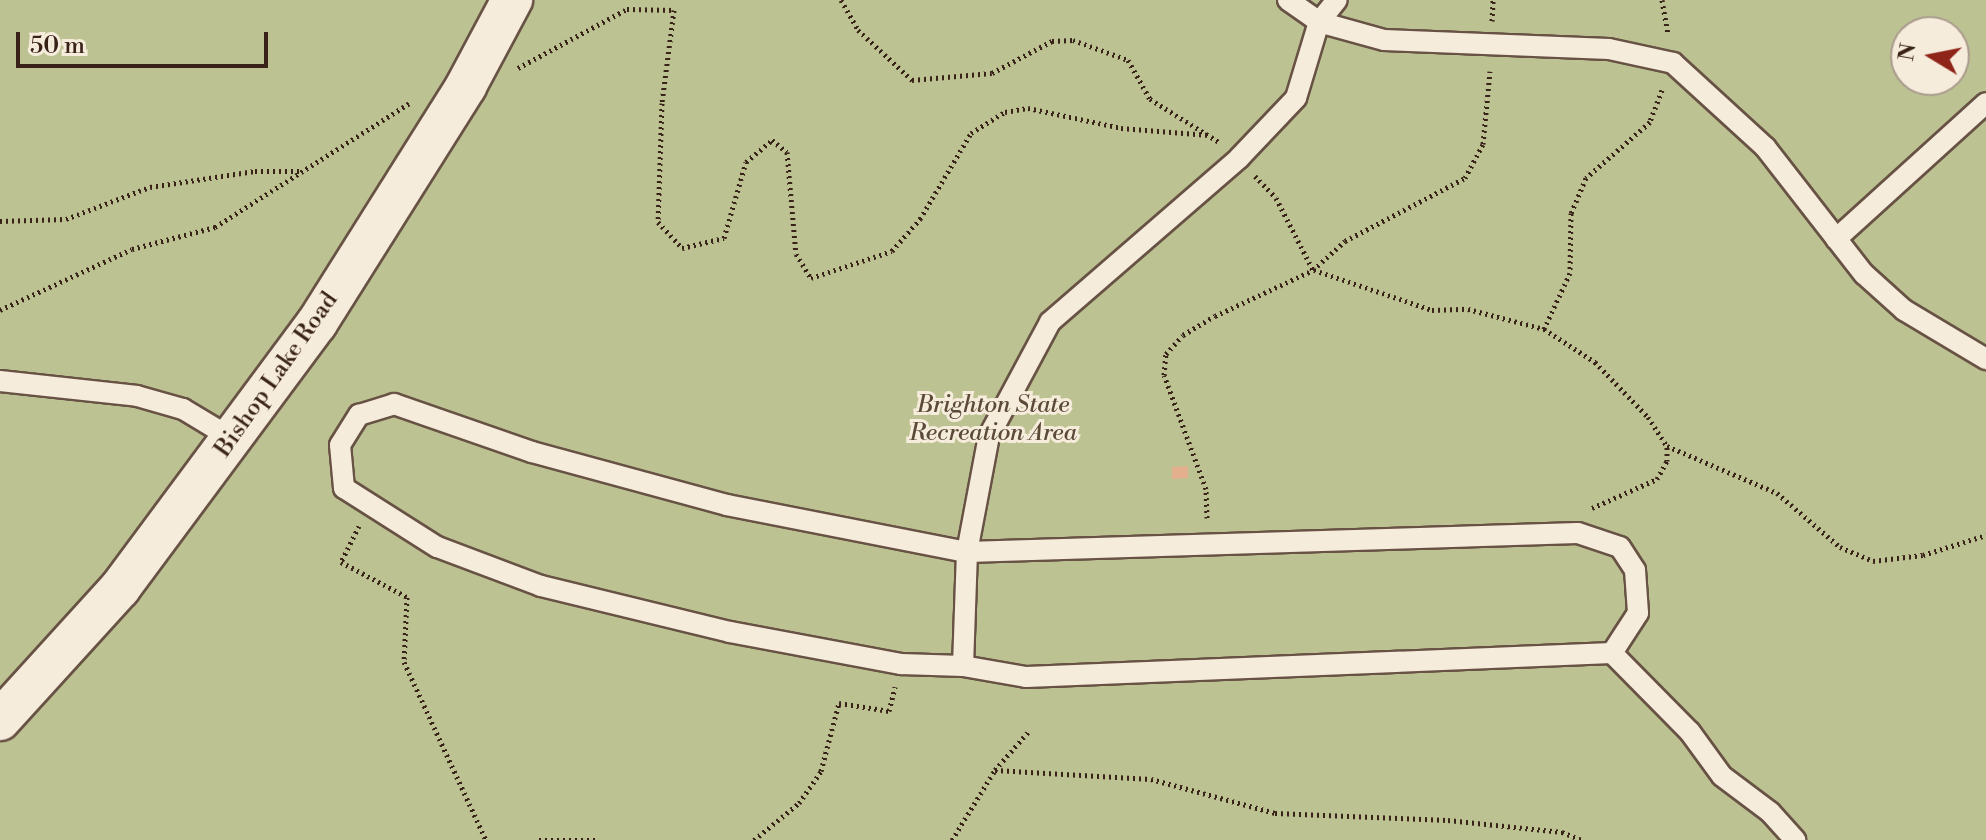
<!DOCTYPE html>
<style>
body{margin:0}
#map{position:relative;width:1986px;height:840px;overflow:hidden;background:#f1e2c7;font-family:"Libre Bodoni",serif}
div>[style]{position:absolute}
.green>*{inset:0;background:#bdc293}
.building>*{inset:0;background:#e4af8d}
.path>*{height:5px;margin-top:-2.5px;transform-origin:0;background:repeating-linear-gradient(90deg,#392218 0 2px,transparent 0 6px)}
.roads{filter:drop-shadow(2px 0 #675244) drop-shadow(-2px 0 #675244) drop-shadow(0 2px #675244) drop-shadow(0 -2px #675244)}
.service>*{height:20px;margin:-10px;padding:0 10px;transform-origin:10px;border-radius:10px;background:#f6ecdb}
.minor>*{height:40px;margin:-20px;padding:0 20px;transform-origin:20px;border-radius:20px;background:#f6ecdb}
span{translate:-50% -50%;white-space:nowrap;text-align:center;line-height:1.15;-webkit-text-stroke:6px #f6ecdb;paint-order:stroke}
.street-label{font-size:24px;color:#392218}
.park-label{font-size:24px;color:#5a4a37;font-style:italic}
.north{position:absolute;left:1890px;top:16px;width:80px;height:80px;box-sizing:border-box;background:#f6ecdb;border:2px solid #aa9b8d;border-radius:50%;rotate:280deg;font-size:22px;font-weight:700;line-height:32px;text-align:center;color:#392218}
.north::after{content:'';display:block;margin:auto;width:28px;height:36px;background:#8f2418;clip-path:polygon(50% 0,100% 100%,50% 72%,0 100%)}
.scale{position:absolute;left:16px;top:32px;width:252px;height:36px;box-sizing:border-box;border:4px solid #392218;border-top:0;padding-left:10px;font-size:24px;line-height:28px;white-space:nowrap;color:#392218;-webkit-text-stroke:6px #f6ecdb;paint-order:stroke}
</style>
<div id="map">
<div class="green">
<div style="clip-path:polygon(evenodd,0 0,1986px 0,1986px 840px,0 840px,0 0,1906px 32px,1954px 32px,1954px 80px,1906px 80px,1906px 32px)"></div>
</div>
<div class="building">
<div style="clip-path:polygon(1188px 466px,1188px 478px,1172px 479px,1172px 467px)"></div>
</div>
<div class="path">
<div style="left:841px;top:0;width:34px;rotate:60deg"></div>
<div style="left:858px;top:30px;width:74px;rotate:42.8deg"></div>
<div style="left:912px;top:80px;width:80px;rotate:-5deg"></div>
<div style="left:992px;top:73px;width:68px;rotate:-28.1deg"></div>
<div style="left:1052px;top:41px;width:21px;rotate:-3deg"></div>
<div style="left:1073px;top:40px;width:59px;rotate:20deg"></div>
<div style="left:1128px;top:60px;width:45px;rotate:60.6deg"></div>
<div style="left:1150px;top:99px;width:81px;rotate:31.9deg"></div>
<div style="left:1662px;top:0;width:35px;rotate:80deg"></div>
<div style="left:1492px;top:21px;width:21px;rotate:-87deg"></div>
<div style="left:518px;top:68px;width:124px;rotate:-28.4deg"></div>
<div style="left:627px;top:9px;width:47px;rotate:1.2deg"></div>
<div style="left:674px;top:10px;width:94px;rotate:97.4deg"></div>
<div style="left:662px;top:103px;width:119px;rotate:91.9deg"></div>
<div style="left:658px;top:222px;width:35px;rotate:47deg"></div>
<div style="left:682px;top:248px;width:43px;rotate:-13.4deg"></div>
<div style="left:724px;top:238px;width:79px;rotate:-73.9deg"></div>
<div style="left:746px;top:162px;width:34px;rotate:-40deg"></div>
<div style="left:772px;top:140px;width:19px;rotate:39deg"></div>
<div style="left:787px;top:152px;width:102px;rotate:85deg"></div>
<div style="left:796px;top:254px;width:28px;rotate:58deg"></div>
<div style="left:811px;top:278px;width:85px;rotate:-18.4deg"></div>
<div style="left:892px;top:251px;width:43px;rotate:-48.8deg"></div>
<div style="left:920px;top:219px;width:100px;rotate:-59.3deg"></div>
<div style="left:971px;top:133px;width:40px;rotate:-32deg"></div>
<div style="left:1005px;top:112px;width:23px;rotate:-10deg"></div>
<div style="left:1028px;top:108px;width:95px;rotate:12.1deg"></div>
<div style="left:1121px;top:128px;width:88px;rotate:4.5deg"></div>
<div style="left:1662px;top:90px;width:34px;rotate:111deg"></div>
<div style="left:1650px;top:122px;width:85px;rotate:138.8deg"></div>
<div style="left:1586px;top:178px;width:38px;rotate:113deg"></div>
<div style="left:1571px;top:213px;width:60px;rotate:91deg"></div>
<div style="left:1570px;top:273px;width:62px;rotate:114.9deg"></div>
<div style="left:1544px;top:329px;width:61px;rotate:32.9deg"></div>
<div style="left:1595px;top:362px;width:76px;rotate:46.1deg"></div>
<div style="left:1648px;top:417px;width:35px;rotate:57deg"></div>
<div style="left:1667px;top:446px;width:120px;rotate:23.1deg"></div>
<div style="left:1777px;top:493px;width:83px;rotate:40.6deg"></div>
<div style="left:1840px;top:547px;width:36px;rotate:23deg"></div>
<div style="left:1873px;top:561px;width:50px;rotate:-6.8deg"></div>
<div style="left:1923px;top:555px;width:66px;rotate:-17.6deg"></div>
<div style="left:1255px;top:176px;width:30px;rotate:46deg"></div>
<div style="left:1276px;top:198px;width:81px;rotate:62.8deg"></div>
<div style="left:0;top:221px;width:66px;rotate:-1.7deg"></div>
<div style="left:66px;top:219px;width:90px;rotate:-20.9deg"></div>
<div style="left:150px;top:187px;width:106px;rotate:-8.7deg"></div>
<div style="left:255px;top:171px;width:48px"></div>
<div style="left:1314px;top:270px;width:125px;rotate:18.7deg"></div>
<div style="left:1432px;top:310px;width:36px;rotate:-2deg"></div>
<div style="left:1468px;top:309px;width:79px;rotate:14.7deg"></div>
<div style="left:0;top:310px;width:145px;rotate:-24.8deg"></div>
<div style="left:132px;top:249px;width:86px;rotate:-14.8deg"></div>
<div style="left:215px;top:227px;width:231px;rotate:-32.5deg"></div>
<div style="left:1592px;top:508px;width:71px;rotate:-24deg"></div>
<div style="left:1657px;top:479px;width:21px;rotate:-61deg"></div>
<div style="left:1667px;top:461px;width:15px;rotate:-90deg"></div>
<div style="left:1207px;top:518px;width:29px;rotate:-92deg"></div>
<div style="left:1206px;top:489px;width:121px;rotate:-110.2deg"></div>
<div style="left:1164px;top:375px;width:21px;rotate:-85deg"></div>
<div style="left:1166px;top:354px;width:25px;rotate:-48deg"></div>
<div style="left:1183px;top:335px;width:37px;rotate:-31deg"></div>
<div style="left:1215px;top:316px;width:108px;rotate:-25.1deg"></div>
<div style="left:1313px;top:270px;width:43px;rotate:-42.2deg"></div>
<div style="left:1345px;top:241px;width:136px;rotate:-27.7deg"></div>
<div style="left:1465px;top:178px;width:38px;rotate:-62deg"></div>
<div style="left:1483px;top:144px;width:73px;rotate:-84.5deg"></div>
<div style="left:359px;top:526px;width:40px;rotate:116.6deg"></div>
<div style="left:341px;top:562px;width:75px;rotate:27.9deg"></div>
<div style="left:407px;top:597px;width:65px;rotate:92.6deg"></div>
<div style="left:404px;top:662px;width:196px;rotate:65.3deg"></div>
<div style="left:995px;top:770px;width:156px;rotate:3.3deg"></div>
<div style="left:1151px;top:779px;width:129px;rotate:15.3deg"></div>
<div style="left:1275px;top:813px;width:173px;rotate:2.3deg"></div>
<div style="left:1448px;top:820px;width:115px;rotate:6deg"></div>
<div style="left:1562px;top:832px;width:22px;rotate:22deg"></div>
<div style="left:539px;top:840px;width:59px"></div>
<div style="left:754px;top:840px;width:58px;rotate:-39.4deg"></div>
<div style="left:799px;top:803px;width:39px;rotate:-55deg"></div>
<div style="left:821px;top:771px;width:70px;rotate:-75.2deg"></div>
<div style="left:839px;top:703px;width:51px;rotate:9.1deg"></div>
<div style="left:889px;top:711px;width:25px;rotate:-76deg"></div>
<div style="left:952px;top:840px;width:82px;rotate:-58.4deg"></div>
<div style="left:995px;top:770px;width:52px;rotate:-48.9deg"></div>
</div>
<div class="roads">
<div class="service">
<div style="left:1288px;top:0;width:38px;rotate:35deg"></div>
<div style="left:1319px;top:22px;width:67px;rotate:15.5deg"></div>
<div style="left:1384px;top:40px;width:225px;rotate:2.3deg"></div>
<div style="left:1609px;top:49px;width:66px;rotate:12.3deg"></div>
<div style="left:1673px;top:63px;width:125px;rotate:42.4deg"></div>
<div style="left:1765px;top:147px;width:161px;rotate:52.1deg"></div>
<div style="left:1864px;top:274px;width:54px;rotate:42deg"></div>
<div style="left:1904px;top:310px;width:96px;rotate:30.9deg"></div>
<div style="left:1836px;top:239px;width:202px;rotate:-42.2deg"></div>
<div style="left:0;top:381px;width:138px;rotate:6.2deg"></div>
<div style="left:137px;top:396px;width:48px;rotate:15.8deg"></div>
<div style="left:183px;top:409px;width:58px;rotate:31deg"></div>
<div style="left:394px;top:404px;width:146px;rotate:19.2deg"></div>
<div style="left:532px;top:452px;width:202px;rotate:15.2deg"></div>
<div style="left:727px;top:505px;width:245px;rotate:11.1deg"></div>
<div style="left:967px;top:552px;width:611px;rotate:-1.78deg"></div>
<div style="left:1578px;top:533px;width:44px;rotate:18.4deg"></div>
<div style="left:1620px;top:547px;width:27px;rotate:57deg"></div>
<div style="left:1635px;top:570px;width:43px;rotate:86deg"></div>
<div style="left:1638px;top:613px;width:48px;rotate:123deg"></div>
<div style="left:1612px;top:653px;width:586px;rotate:177.65deg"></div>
<div style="left:1026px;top:677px;width:64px;rotate:-170.1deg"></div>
<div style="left:963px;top:666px;width:62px;rotate:-178.2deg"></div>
<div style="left:901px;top:664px;width:174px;rotate:-169.4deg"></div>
<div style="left:730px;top:632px;width:195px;rotate:-166.3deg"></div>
<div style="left:541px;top:586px;width:111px;rotate:-159.4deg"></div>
<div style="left:437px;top:547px;width:110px;rotate:-147.6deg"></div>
<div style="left:344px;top:488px;width:43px;rotate:-95.3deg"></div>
<div style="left:340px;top:445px;width:36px;rotate:-58deg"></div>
<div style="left:359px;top:415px;width:37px;rotate:-17deg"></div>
<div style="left:1612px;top:653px;width:111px;rotate:45.4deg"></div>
<div style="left:1690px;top:732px;width:54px;rotate:54deg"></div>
<div style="left:1722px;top:776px;width:60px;rotate:36.9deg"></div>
<div style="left:1770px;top:812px;width:38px;rotate:48deg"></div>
<div style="left:963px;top:666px;width:114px;rotate:-88deg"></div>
<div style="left:967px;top:552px;width:118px;rotate:-79.3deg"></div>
<div style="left:989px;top:436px;width:129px;rotate:-61.8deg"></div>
<div style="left:1050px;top:322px;width:250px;rotate:-40.9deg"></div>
<div style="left:1239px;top:158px;width:83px;rotate:-46.5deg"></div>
<div style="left:1296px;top:98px;width:79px;rotate:-73.2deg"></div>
<div style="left:1319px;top:22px;width:28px;rotate:-51deg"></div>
</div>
<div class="minor">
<div style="left:0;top:720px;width:178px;rotate:-47.7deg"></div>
<div style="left:120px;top:588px;width:330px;rotate:-53.4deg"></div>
<div style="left:317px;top:323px;width:280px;rotate:-57.8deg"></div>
<div style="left:466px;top:86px;width:98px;rotate:-61.9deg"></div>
</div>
</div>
<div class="street-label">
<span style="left:277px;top:375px;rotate:-55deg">Bishop Lake Road</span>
</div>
<div class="park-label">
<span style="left:993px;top:420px">Brighton State<br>Recreation Area</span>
</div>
<div class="north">N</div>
<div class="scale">50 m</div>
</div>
